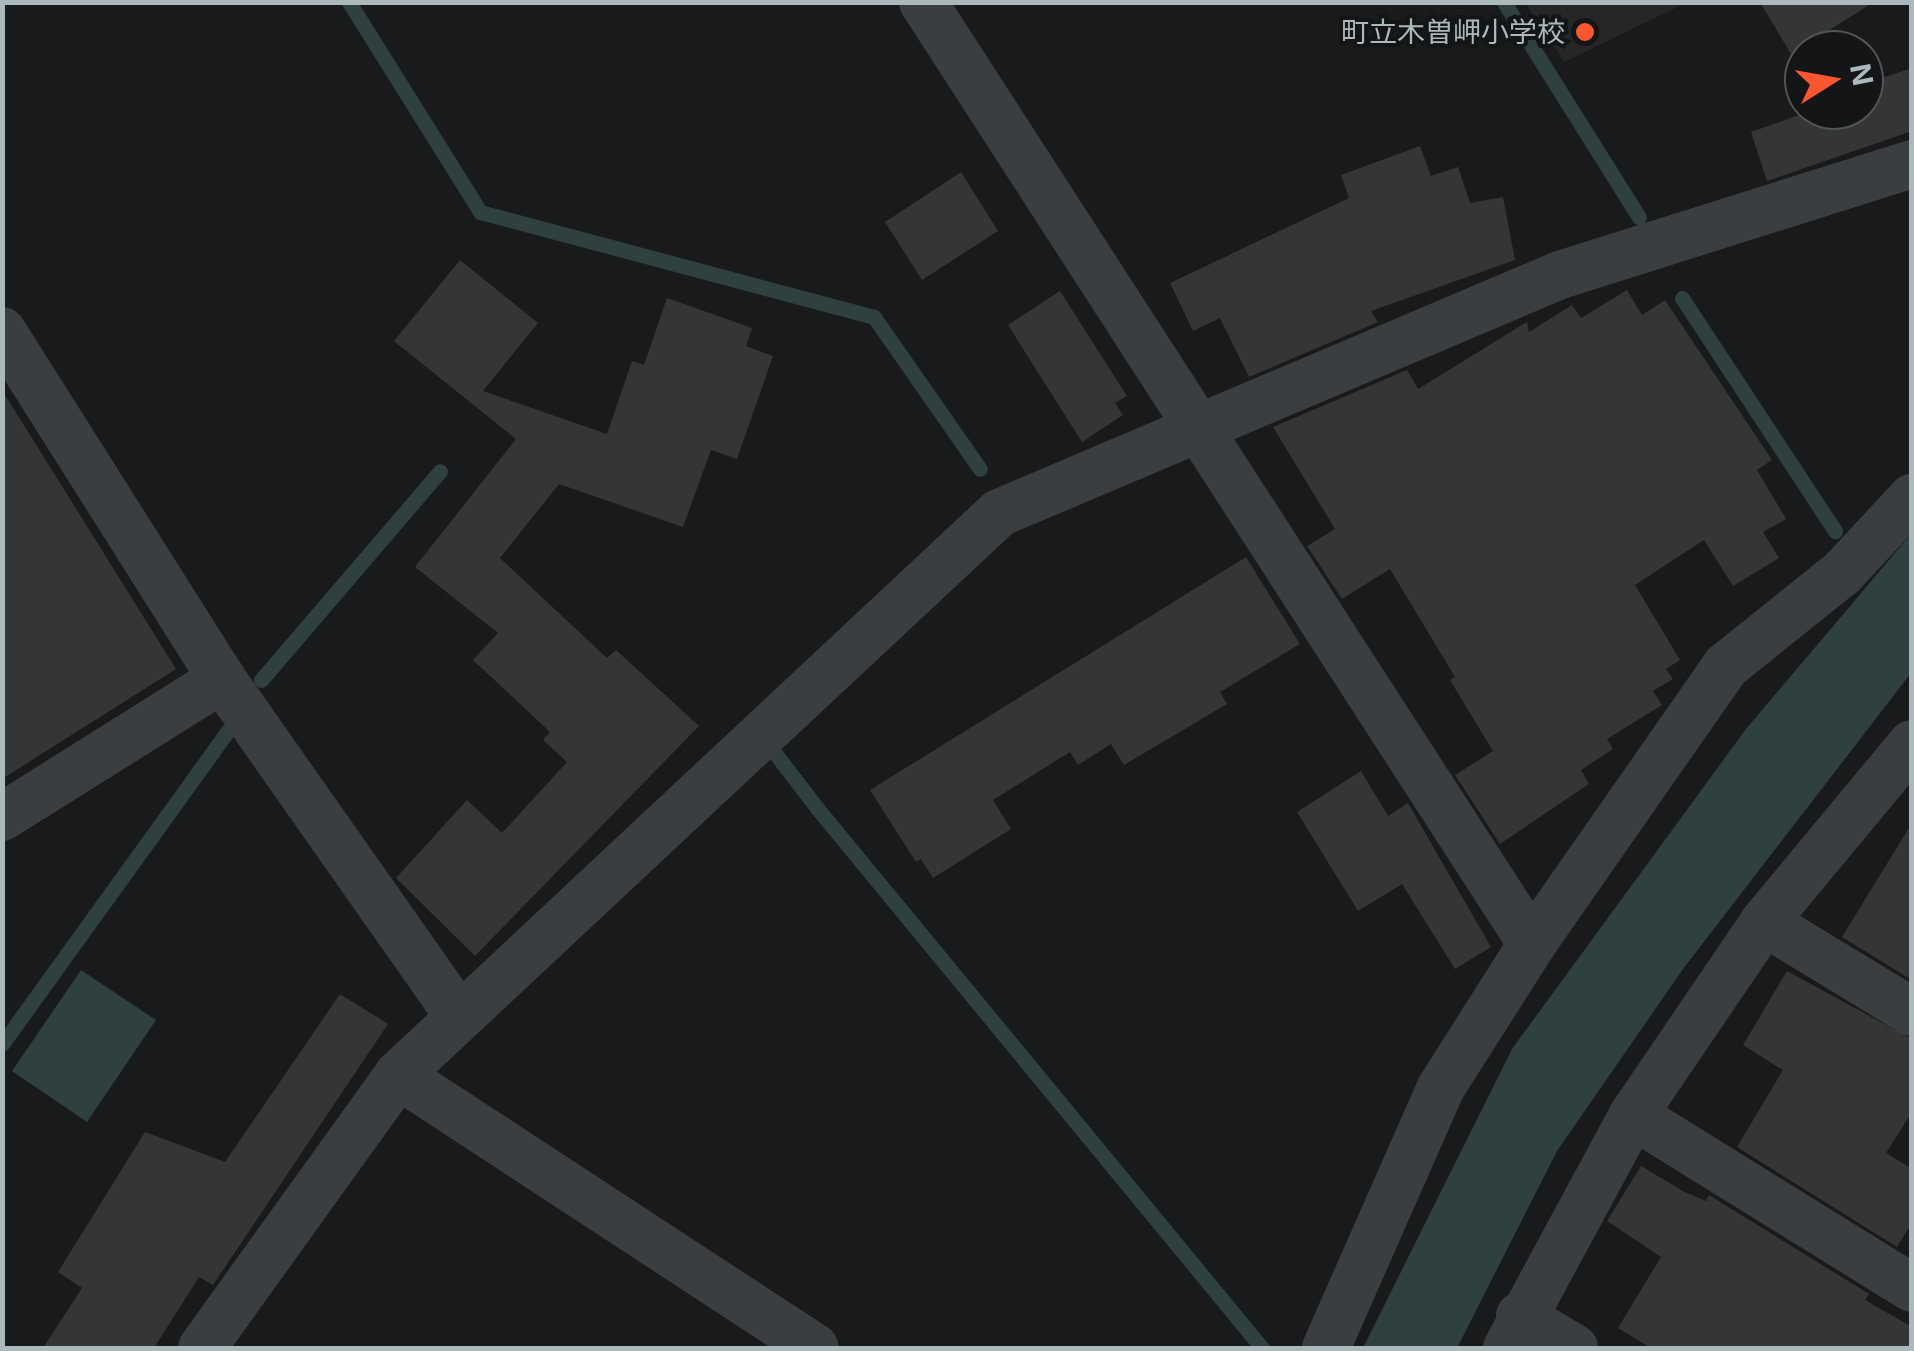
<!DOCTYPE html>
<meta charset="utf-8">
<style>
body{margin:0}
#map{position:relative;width:1914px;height:1351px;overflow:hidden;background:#191a1b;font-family:Inter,"Noto Sans JP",sans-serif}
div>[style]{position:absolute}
.built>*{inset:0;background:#252628}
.water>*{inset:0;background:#2e4040}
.stream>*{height:15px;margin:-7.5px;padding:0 7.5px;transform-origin:7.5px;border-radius:7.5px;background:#2e4040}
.building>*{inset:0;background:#343537}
.minor>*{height:48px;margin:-24px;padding:0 24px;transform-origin:24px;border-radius:24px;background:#3a3e41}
.dots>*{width:28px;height:28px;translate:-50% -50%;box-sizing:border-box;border:5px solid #141516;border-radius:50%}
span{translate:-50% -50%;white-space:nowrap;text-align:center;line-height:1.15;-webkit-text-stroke:8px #141516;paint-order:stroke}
.poi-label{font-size:28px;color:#abb8bc}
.right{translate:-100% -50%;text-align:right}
.frame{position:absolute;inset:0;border:5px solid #abb8bc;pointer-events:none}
.north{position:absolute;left:1784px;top:30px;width:100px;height:100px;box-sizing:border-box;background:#141516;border:2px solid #505658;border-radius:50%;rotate:79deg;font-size:28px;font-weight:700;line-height:40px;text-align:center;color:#abb8bc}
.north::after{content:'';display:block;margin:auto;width:35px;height:45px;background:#fc5630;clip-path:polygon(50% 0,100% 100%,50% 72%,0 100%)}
</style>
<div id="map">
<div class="built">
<div style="clip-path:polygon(1525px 3px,1686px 3px,1564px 62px)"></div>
</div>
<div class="water">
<div style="clip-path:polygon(1911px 534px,1911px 673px,1683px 969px,1557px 1151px,1457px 1348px,1363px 1348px,1512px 1049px,1746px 729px)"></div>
<div style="clip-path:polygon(81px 970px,156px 1020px,87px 1122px,12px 1071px)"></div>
</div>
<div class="stream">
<div style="left:349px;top:2px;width:248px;rotate:58deg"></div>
<div style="left:480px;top:212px;width:408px;rotate:14.9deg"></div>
<div style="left:874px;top:317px;width:185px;rotate:55.1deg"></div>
<div style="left:1504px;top:2px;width:254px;rotate:57.9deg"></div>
<div style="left:1682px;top:298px;width:279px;rotate:56.7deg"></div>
<div style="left:261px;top:680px;width:275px;rotate:-49.4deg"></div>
<div style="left:778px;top:741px;width:10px;rotate:135deg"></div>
<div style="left:771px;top:748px;width:76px;rotate:52.5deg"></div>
<div style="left:817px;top:808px;width:700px;rotate:50.51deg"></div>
<div style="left:2px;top:1044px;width:386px;rotate:-54.2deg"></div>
</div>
<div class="building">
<div style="clip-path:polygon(1760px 2px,1874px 2px,1791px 54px)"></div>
<div style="clip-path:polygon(1912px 68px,1912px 131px,1767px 181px,1751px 132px,1813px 110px,1864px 110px,1864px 84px)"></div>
<div style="clip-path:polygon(1420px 146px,1431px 176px,1458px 167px,1470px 203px,1503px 197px,1515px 260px,1371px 311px,1378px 322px,1249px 377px,1220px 318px,1193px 331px,1170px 283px,1349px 198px,1341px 175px)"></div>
<div style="clip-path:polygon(961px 172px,998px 231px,922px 280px,885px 222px)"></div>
<div style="clip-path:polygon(460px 260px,538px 323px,483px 391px,607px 434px,632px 361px,644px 365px,667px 298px,752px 328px,746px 346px,773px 356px,737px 459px,711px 450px,683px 527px,559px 484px,500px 558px,607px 658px,616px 650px,699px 726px,475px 956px,396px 878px,467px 800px,502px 833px,567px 762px,543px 740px,550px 732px,473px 660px,498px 633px,415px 567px,516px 439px,394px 341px)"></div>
<div style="clip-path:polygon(1627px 290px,1642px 315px,1665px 300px,1772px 460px,1757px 470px,1786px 519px,1763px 532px,1779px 558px,1733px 586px,1704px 540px,1635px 585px,1680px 660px,1666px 669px,1673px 679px,1653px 691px,1662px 705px,1607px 739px,1613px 749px,1581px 770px,1589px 784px,1500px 844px,1455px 775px,1493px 751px,1450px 680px,1455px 677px,1390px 569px,1342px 599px,1307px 546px,1335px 529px,1273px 427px,1407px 370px,1418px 389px,1527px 322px,1529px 332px,1572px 305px,1581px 318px)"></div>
<div style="clip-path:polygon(1060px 291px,1127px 396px,1115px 403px,1123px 415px,1082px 442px,1008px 325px)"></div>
<div style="clip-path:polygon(2px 390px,176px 669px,2px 779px)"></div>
<div style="clip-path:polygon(1246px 557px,1300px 644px,1220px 692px,1227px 704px,1124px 765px,1111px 744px,1078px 765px,1070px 752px,993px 800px,1011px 829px,933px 878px,921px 859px,916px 862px,870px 790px)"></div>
<div style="clip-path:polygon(1361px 771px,1388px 816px,1408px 803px,1491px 947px,1455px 969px,1402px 884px,1358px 911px,1297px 812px)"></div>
<div style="clip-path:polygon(1912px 823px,1912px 980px,1842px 937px)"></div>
<div style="clip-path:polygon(1787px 971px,1912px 1039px,1912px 1112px,1886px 1153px,1912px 1169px,1912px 1223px,1897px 1247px,1737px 1147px,1783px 1070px,1743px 1045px)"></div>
<div style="clip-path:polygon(340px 994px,388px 1024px,213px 1285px,199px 1277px,154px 1348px,43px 1348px,82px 1288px,58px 1272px,145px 1132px,225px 1162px)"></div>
<div style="clip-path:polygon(1641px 1166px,1683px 1191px,1706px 1201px,1709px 1195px,1869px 1294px,1865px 1300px,1912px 1327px,1912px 1348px,1651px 1348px,1618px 1328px,1661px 1257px,1607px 1221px)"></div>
</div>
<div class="minor">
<div style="left:923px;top:2px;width:1122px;rotate:57.12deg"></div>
<div style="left:2px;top:331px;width:412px;rotate:57.7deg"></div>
<div style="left:222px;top:679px;width:408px;rotate:54.9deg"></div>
<div style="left:2px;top:817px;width:260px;rotate:-32.1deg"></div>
<div style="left:1764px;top:922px;width:173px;rotate:31.3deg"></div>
<div style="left:398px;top:1075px;width:498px;rotate:33.2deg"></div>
<div style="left:1633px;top:1115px;width:328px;rotate:31.8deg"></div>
<div style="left:1520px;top:1316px;width:63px;rotate:30.7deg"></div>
<div style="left:202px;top:1348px;width:336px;rotate:-54.3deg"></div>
<div style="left:398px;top:1075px;width:823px;rotate:-43.08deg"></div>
<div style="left:999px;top:513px;width:609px;rotate:-22.99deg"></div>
<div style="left:1560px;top:275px;width:369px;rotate:-17.5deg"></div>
<div style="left:1326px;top:1348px;width:283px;rotate:-66.2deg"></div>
<div style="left:1440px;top:1089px;width:172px;rotate:-57.6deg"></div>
<div style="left:1532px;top:944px;width:339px;rotate:-55.1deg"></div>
<div style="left:1726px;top:666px;width:149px;rotate:-38.7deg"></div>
<div style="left:1842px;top:573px;width:103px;rotate:-47deg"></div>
<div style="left:1507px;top:1348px;width:265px;rotate:-61.6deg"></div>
<div style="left:1633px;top:1115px;width:233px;rotate:-55.8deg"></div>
<div style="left:1764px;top:922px;width:231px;rotate:-50.3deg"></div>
</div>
<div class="dots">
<div style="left:1585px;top:32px;background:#fc5630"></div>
</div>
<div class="poi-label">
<span class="right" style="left:1565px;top:32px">町立木曽岬小学校</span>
</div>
<div class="frame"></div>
<div class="north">N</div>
</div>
